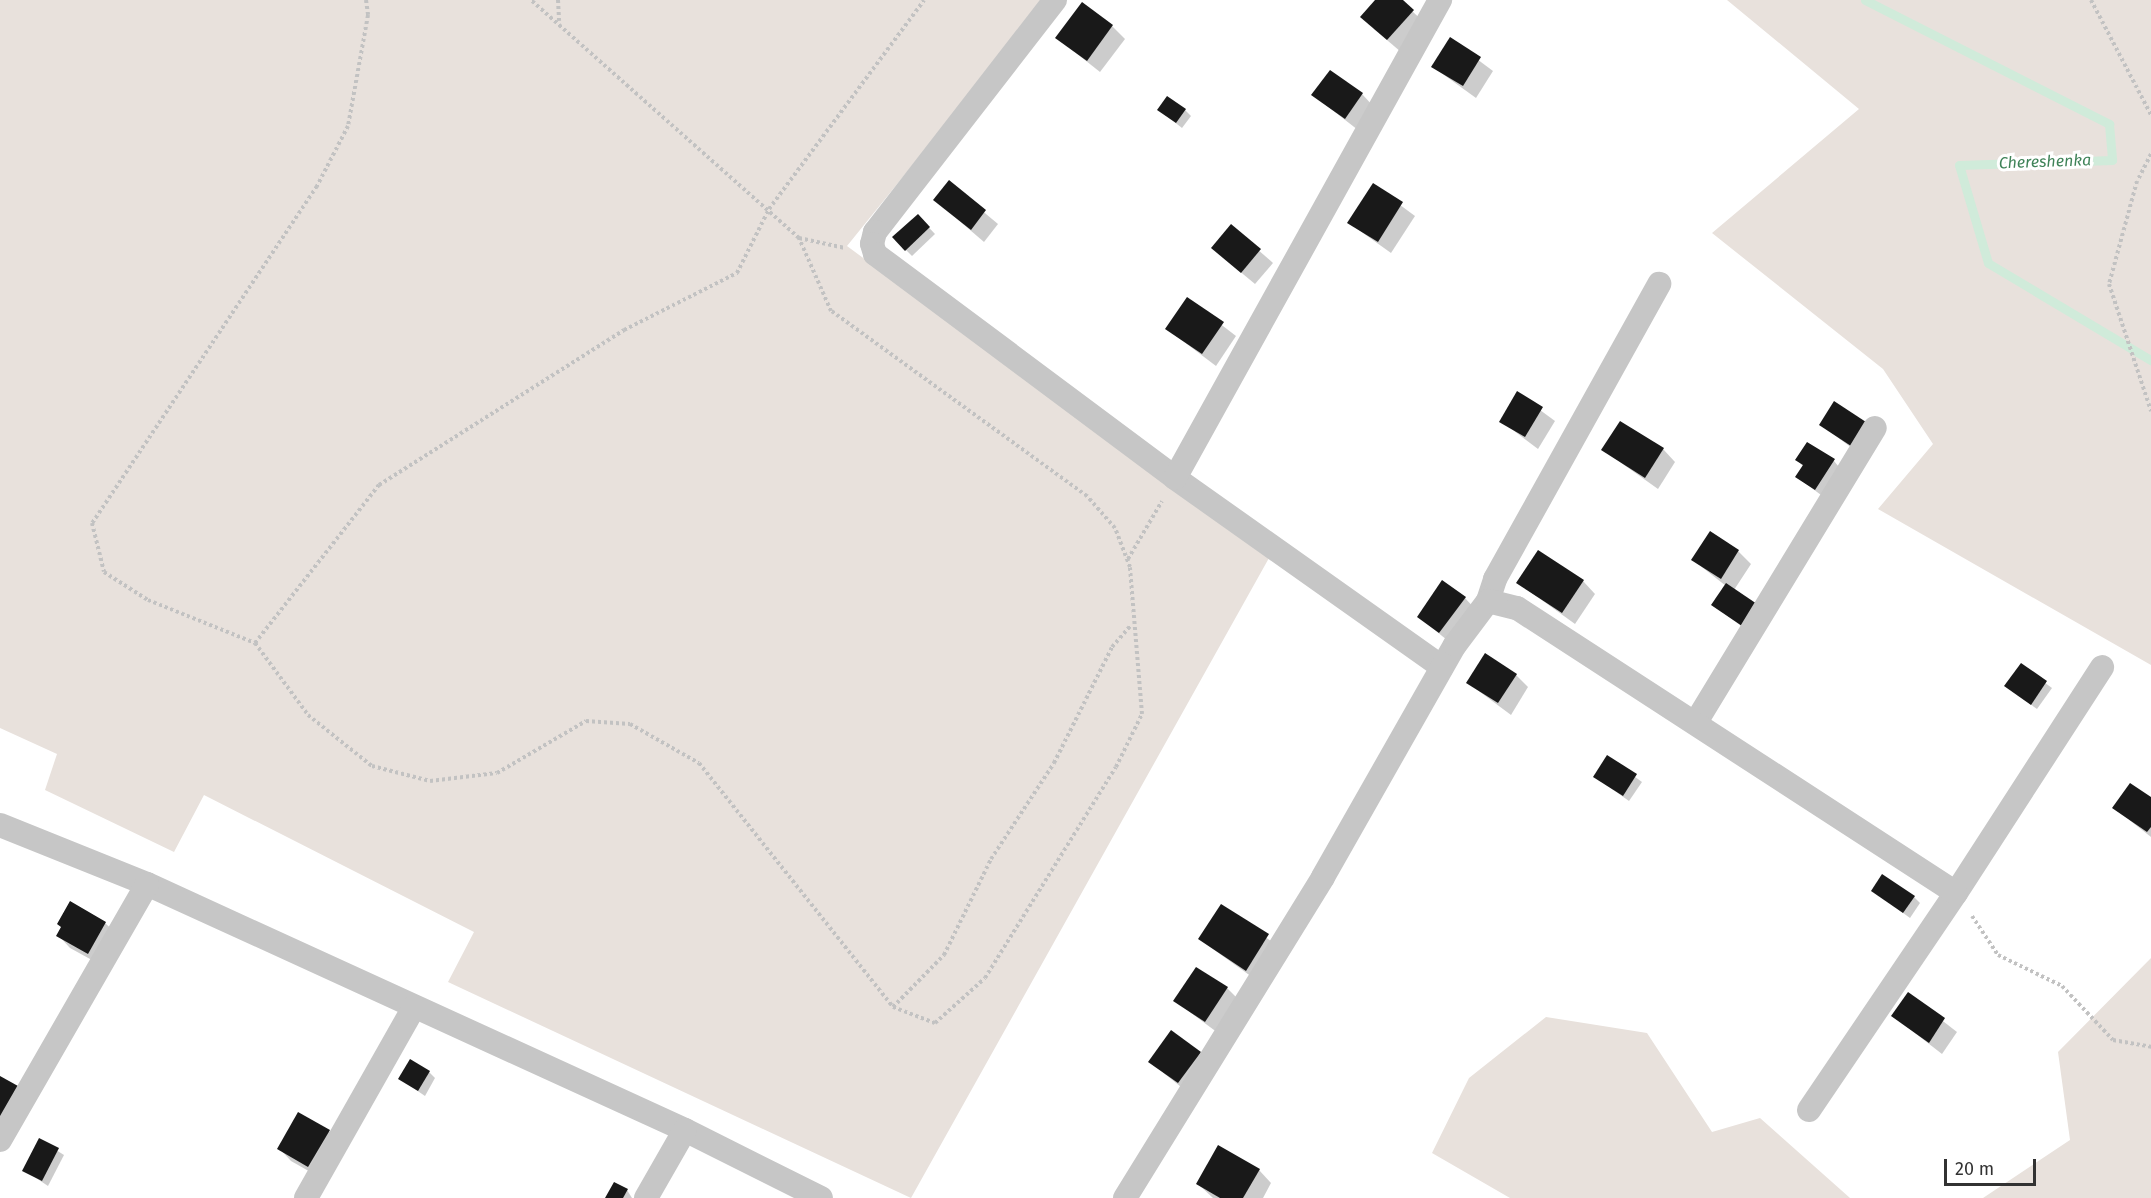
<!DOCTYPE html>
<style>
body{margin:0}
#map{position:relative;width:2151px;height:1198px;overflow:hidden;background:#fff;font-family:"Fira Sans",sans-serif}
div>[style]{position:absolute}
.green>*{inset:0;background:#e8e1dc}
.shadow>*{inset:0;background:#0003}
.stream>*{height:9px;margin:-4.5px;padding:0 4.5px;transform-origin:4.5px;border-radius:4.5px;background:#d0ebda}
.building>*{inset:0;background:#191919}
.path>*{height:4px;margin-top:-2px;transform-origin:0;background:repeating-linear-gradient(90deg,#c2c2c2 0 3px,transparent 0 6px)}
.street>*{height:24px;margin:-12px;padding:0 12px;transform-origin:12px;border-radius:12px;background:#c6c6c6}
span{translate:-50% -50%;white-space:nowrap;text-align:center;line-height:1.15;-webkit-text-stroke:6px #fff;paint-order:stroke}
.water-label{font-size:16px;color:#3f8358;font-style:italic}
.scale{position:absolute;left:1944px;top:1159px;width:92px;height:27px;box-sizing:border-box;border:3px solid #323232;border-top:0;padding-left:8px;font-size:18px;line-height:21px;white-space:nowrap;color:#323232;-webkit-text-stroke:4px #fff;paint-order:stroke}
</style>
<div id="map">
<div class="green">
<div style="clip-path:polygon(0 0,1046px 0,847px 246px,1269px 558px,911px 1198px,448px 982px,474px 932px,204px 795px,174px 852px,45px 790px,57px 754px,0 728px)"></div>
<div style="clip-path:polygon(1727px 0,2151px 0,2151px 665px,1878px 509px,1933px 444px,1883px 369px,1712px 233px,1859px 109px)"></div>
<div style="clip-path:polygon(2151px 958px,2151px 1198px,1983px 1198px,2070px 1140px,2058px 1052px)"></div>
<div style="clip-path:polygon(1546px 1017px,1647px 1033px,1712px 1132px,1760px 1118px,1850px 1198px,1510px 1198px,1432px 1153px,1469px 1078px)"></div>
</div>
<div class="shadow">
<div style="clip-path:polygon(1377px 0,1400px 0,1425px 23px,1401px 52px,1374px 29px)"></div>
<div style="clip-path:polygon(1112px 26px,1125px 39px,1100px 72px,1057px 38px)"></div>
<div style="clip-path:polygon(1450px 39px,1493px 71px,1476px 98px,1433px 67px)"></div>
<div style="clip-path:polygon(1362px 94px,1374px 107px,1358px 130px,1313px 95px)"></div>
<div style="clip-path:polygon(1159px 110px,1185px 110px,1191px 116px,1182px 128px)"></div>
<div style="clip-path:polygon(949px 183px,998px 224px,984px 242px,935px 200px)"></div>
<div style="clip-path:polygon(1373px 185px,1415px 216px,1391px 253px,1349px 223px)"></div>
<div style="clip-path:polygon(918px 216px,935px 234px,912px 256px,894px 238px)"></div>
<div style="clip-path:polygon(1231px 226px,1273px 263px,1255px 284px,1226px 260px)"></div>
<div style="clip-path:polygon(1188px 299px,1236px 336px,1216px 366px,1167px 329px)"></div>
<div style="clip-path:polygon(1517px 393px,1555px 421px,1538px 449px,1501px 421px)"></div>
<div style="clip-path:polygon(1834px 404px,1864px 457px,1821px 425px)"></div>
<div style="clip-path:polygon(1663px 449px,1675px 462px,1658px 489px,1603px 450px)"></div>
<div style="clip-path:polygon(1797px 460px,1834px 461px,1839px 467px,1821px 495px,1797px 477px,1804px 467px)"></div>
<div style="clip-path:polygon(1738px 551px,1751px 564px,1734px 590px,1748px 631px,1713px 605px,1726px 586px,1693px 560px)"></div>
<div style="clip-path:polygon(1583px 581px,1595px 594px,1575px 624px,1518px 583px)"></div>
<div style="clip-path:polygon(1465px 598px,1477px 611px,1453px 645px,1419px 617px)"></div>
<div style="clip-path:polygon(2021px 665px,2052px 688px,2037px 709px,2012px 691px)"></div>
<div style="clip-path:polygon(1516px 675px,1528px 687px,1511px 715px,1468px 683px)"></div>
<div style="clip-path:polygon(1608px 757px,1642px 782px,1629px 801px,1595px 777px)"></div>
<div style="clip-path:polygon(2151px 799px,2151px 837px,2114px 808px)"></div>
<div style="clip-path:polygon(1873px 891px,1914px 897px,1920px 903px,1910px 918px)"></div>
<div style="clip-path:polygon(1221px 906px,1281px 948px,1259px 982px,1199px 939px)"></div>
<div style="clip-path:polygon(105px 923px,118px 935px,101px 965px,70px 948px,58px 935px,62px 928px)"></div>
<div style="clip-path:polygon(1227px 988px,1239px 1000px,1218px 1033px,1175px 1001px)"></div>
<div style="clip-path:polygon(1908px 994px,1957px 1032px,1942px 1054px,1893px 1016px)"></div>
<div style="clip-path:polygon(1200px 1053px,1212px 1065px,1191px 1095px,1150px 1062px)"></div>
<div style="clip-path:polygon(429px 1072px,435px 1078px,425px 1096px,400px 1079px)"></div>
<div style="clip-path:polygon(329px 1131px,341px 1144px,321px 1178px,291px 1161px,279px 1148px)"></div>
<div style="clip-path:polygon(40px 1140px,64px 1155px,48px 1186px,24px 1170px)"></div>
<div style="clip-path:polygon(1259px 1170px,1271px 1183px,1263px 1198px,1213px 1198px,1198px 1184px)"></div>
<div style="clip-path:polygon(627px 1190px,632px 1198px,607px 1198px)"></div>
</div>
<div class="stream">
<div style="left:1865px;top:0;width:274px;rotate:26.9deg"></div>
<div style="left:2109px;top:124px;width:36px;rotate:85deg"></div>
<div style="left:2112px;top:160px;width:153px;rotate:178.1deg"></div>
<div style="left:1959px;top:165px;width:102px;rotate:73.5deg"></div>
<div style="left:1988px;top:263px;width:190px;rotate:30.8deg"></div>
</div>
<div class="building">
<div style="clip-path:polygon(1375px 0,1403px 0,1414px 10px,1387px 40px,1360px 17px)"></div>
<div style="clip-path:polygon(1082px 2px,1113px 25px,1087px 61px,1055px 38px)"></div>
<div style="clip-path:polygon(1450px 37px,1481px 57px,1463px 86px,1431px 67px)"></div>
<div style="clip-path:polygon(1330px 70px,1363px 93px,1345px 119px,1311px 95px)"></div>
<div style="clip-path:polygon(1167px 96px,1186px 109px,1176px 123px,1157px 110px)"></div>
<div style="clip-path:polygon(949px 180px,986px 210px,971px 230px,933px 200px)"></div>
<div style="clip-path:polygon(1373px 183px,1403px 202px,1378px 242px,1347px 223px)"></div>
<div style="clip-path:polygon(918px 214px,930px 227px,905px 251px,892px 237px)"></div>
<div style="clip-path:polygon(1231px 224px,1261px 249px,1241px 273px,1211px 248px)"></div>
<div style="clip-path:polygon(1187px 297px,1224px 322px,1202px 354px,1165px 329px)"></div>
<div style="clip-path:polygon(1517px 391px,1543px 407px,1525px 437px,1499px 422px)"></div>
<div style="clip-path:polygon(1834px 401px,1866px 422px,1851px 446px,1819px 425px)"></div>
<div style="clip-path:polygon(1620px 421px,1664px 448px,1645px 478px,1601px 450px)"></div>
<div style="clip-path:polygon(1807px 442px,1835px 459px,1815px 490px,1795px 477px,1803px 465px,1795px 460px)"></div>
<div style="clip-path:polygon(1710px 531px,1739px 550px,1721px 579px,1691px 560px)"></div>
<div style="clip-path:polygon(1538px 550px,1584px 580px,1562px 613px,1516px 583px)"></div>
<div style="clip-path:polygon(1442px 580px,1466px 597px,1439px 633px,1417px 617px)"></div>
<div style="clip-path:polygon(1726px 583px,1757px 604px,1742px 626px,1711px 605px)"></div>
<div style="clip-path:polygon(1485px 653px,1517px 674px,1498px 703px,1466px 683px)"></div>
<div style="clip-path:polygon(2021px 663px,2047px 681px,2031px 705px,2004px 686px)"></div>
<div style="clip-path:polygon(1607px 755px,1637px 774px,1623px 796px,1593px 777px)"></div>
<div style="clip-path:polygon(2130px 783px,2151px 797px,2151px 827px,2147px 832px,2112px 808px)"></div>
<div style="clip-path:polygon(1882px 874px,1915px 896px,1903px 913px,1871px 891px)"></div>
<div style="clip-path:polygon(70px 901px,106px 922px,88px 954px,56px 936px,61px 927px,57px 924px)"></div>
<div style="clip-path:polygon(1221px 904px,1269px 934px,1246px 971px,1198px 939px)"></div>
<div style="clip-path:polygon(1196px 967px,1228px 987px,1205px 1022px,1173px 1001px)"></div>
<div style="clip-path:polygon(1908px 992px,1945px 1018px,1929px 1043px,1891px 1016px)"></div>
<div style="clip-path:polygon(1171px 1030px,1201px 1052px,1178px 1083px,1148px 1062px)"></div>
<div style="clip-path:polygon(410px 1059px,430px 1071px,418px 1091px,398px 1079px)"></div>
<div style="clip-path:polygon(0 1076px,18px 1086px,0 1118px)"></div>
<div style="clip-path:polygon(298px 1112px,330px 1130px,308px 1167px,277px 1149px)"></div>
<div style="clip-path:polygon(39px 1138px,59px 1148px,42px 1181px,22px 1171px)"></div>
<div style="clip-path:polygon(1218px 1145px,1260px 1169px,1243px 1198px,1220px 1198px,1196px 1184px)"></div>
<div style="clip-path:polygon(614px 1182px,628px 1189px,623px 1198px,605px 1198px)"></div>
</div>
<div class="path">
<div style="left:366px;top:0;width:15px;rotate:82deg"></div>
<div style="left:368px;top:15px;width:113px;rotate:100.2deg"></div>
<div style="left:348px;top:126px;width:68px;rotate:117.3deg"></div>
<div style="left:317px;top:186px;width:405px;rotate:123.7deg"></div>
<div style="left:92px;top:523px;width:50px;rotate:76.2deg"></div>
<div style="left:104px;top:572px;width:52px;rotate:32.5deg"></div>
<div style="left:148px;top:600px;width:115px;rotate:21.9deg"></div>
<div style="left:255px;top:643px;width:89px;rotate:53.6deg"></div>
<div style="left:308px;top:715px;width:82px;rotate:38.6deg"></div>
<div style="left:372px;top:766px;width:60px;rotate:14.5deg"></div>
<div style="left:430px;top:781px;width:67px;rotate:-6.8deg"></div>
<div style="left:497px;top:773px;width:103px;rotate:-30.3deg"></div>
<div style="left:586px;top:721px;width:44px;rotate:3.9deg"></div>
<div style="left:630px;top:724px;width:79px;rotate:29.5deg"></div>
<div style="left:699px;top:763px;width:312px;rotate:51.5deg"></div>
<div style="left:893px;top:1007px;width:45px;rotate:20.9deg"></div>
<div style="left:935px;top:1023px;width:67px;rotate:-42deg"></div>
<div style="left:985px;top:978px;width:248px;rotate:-58.2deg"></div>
<div style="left:1116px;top:767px;width:59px;rotate:-63.9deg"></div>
<div style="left:1142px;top:714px;width:147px;rotate:-94.7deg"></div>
<div style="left:1130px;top:567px;width:42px;rotate:-111deg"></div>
<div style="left:1115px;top:528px;width:43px;rotate:-131.2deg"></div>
<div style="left:1087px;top:496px;width:316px;rotate:-144.1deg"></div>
<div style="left:831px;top:311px;width:80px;rotate:-113.7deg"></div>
<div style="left:799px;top:238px;width:358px;rotate:-138.4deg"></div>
<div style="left:558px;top:0;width:21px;rotate:87deg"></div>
<div style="left:2091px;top:0;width:130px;rotate:62.4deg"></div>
<div style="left:2151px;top:154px;width:30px;rotate:117deg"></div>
<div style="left:2137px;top:181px;width:107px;rotate:105.2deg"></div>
<div style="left:2109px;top:284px;width:134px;rotate:71.7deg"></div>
<div style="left:799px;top:238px;width:47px;rotate:12.3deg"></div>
<div style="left:1128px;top:559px;width:67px;rotate:-59.6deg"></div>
<div style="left:255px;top:643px;width:201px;rotate:-51.9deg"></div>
<div style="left:379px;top:485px;width:290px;rotate:-32.3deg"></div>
<div style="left:624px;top:330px;width:127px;rotate:-26.8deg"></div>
<div style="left:737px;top:273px;width:72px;rotate:-63.4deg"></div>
<div style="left:769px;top:209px;width:260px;rotate:-53.4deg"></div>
<div style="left:1972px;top:916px;width:47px;rotate:56.3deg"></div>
<div style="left:1998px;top:955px;width:71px;rotate:25.8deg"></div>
<div style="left:2062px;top:986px;width:74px;rotate:46.6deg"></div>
<div style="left:2113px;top:1040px;width:39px;rotate:10deg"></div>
<div style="left:893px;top:1007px;width:73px;rotate:-45.6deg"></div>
<div style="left:944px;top:955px;width:107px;rotate:-63.9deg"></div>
<div style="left:991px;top:859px;width:115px;rotate:-56.7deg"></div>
<div style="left:1054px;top:763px;width:130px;rotate:-63.4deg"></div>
<div style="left:1112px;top:647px;width:30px;rotate:-49deg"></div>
</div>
<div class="street">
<div style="left:1055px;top:0;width:294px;rotate:127.8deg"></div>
<div style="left:875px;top:232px;width:12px;rotate:104deg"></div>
<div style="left:872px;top:244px;width:10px;rotate:73deg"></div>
<div style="left:875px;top:254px;width:374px;rotate:36.7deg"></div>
<div style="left:1175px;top:478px;width:327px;rotate:35.3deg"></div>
<div style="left:1175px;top:478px;width:547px;rotate:-61deg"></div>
<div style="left:1488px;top:601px;width:23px;rotate:-72deg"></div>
<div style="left:1495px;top:579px;width:338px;rotate:-60.9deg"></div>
<div style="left:1696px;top:722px;width:344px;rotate:-58.7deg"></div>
<div style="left:0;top:825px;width:158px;rotate:21.9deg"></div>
<div style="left:147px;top:884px;width:592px;rotate:24.57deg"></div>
<div style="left:685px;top:1130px;width:152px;rotate:26.6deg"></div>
<div style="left:1809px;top:1110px;width:262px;rotate:-55.9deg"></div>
<div style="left:1956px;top:893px;width:269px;rotate:-57.1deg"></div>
<div style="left:0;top:1140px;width:295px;rotate:-60.1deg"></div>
<div style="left:306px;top:1198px;width:219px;rotate:-60.5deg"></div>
<div style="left:646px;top:1198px;width:78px;rotate:-60.2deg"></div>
<div style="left:1125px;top:1198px;width:377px;rotate:-58.3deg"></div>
<div style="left:1323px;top:877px;width:267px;rotate:-60.4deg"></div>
<div style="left:1455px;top:645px;width:55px;rotate:-53.1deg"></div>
<div style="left:1488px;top:601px;width:30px;rotate:14deg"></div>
<div style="left:1517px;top:608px;width:523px;rotate:32.99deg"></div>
</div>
<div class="water-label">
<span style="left:2045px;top:162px;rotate:-2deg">Chereshenka</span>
</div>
<div class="scale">20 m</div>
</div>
